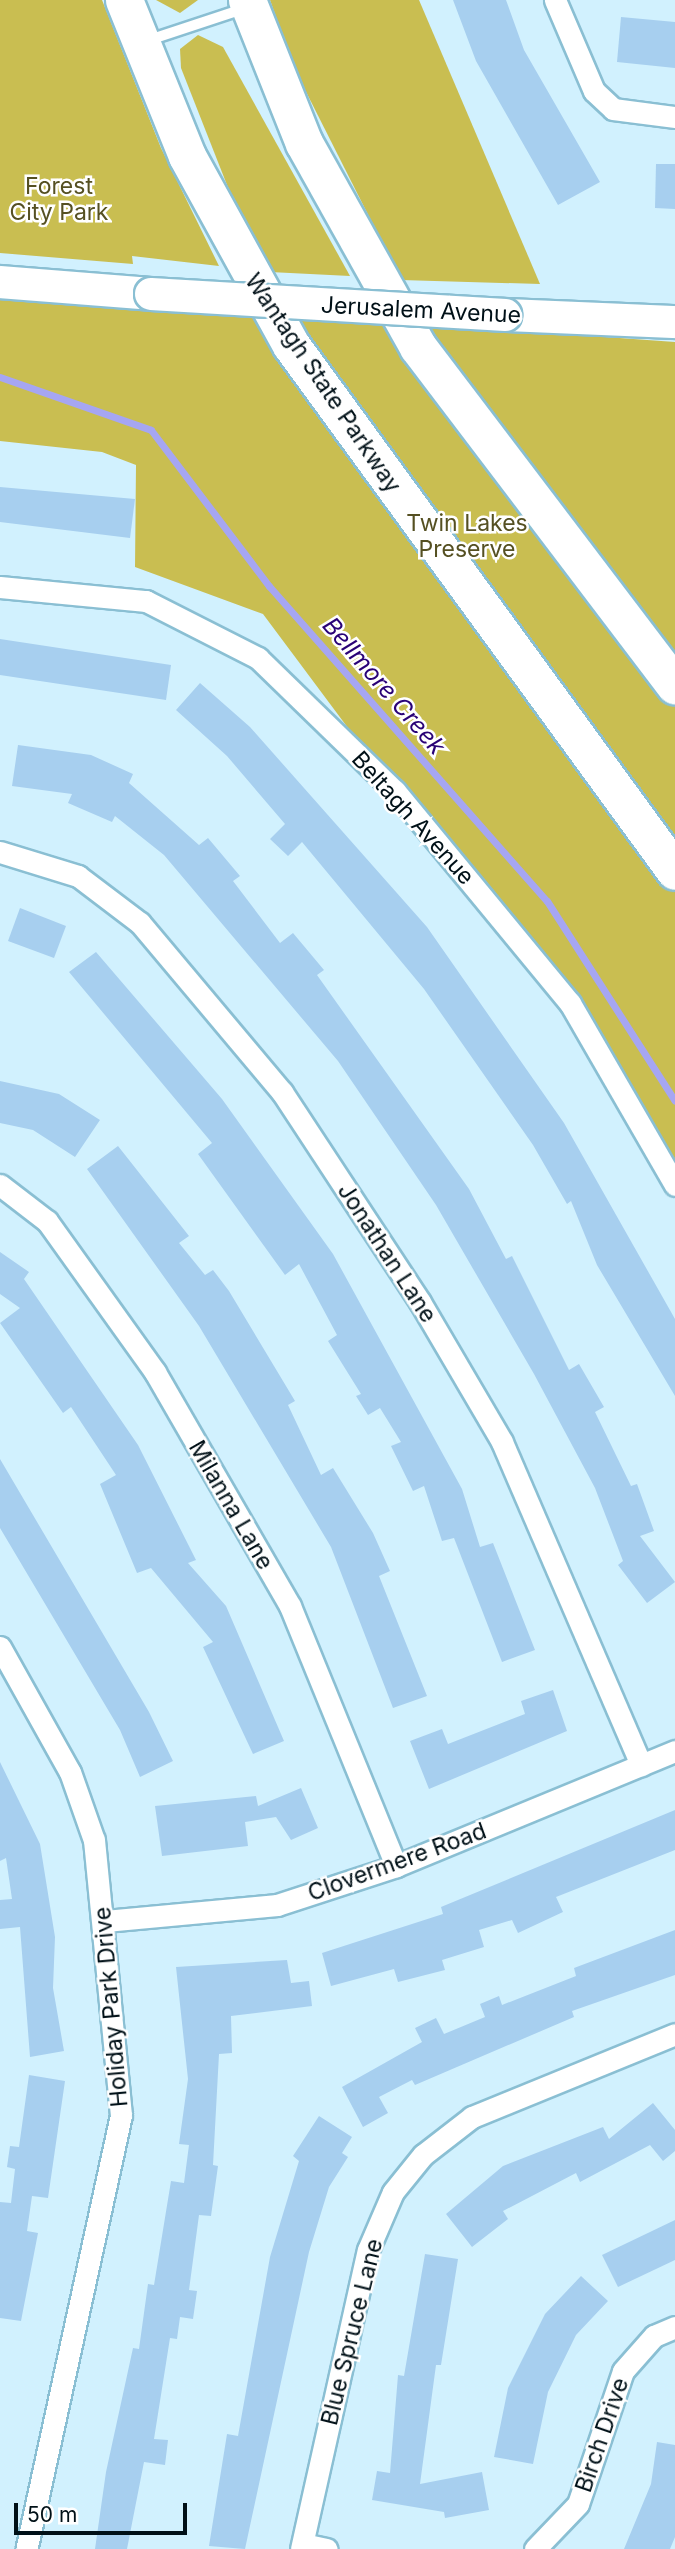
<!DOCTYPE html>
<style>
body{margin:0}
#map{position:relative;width:675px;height:2549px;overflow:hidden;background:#d1f1fe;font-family:Inter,sans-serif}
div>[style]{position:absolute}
.green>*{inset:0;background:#c9be51}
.stream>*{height:7px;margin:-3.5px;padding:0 3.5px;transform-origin:3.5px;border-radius:3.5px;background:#a6a6f2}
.building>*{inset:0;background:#a7cfef}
.roads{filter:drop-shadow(2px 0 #8abfd3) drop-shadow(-2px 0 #8abfd3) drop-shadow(0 2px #8abfd3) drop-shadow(0 -2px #8abfd3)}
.service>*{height:10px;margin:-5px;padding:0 5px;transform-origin:5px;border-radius:5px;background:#fff}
.minor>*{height:21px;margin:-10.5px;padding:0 10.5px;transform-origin:10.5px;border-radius:10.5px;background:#fff}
.primary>*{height:32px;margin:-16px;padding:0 16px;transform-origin:16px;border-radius:16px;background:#fff}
.motorway>*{height:37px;margin:-18.5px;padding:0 18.5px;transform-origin:18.5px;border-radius:18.5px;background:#fff}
.bridges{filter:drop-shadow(2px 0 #8abfd3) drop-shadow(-2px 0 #8abfd3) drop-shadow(0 2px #8abfd3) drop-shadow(0 -2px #8abfd3)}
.primary-bridge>*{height:32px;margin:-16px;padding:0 16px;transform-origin:16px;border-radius:16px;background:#fff}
span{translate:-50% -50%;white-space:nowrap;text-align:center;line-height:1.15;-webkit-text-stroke:5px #fff;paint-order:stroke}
.park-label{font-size:23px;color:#555022}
.street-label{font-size:23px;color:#001017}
.water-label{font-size:24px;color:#290276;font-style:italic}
.scale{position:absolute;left:14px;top:2503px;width:173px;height:32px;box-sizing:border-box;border:4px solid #001017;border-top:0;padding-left:9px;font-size:21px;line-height:24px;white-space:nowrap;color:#001017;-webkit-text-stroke:5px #fff;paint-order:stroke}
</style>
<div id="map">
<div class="green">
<div style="clip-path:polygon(0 0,102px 0,161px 148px,219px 266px,132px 256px,133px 264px,0 253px)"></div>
<div style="clip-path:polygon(156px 0,198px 0,180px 13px)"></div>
<div style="clip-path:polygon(270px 0,419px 0,540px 284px,401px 280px,294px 68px)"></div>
<div style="clip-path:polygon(198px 35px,223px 47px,350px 276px,270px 272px,240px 218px,181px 68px,180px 49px)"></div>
<div style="clip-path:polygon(0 294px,675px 342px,675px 1185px,570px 1003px,395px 791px,263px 614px,135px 567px,136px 465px,102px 452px,0 441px)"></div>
</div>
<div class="stream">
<div style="left:0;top:377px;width:160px;rotate:19.3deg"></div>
<div style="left:151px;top:430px;width:196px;rotate:52.9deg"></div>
<div style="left:269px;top:586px;width:420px;rotate:48.6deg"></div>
<div style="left:547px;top:901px;width:237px;rotate:57.4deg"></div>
</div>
<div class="building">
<div style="clip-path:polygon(453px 0,506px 0,524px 50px,600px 182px,558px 205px,476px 61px)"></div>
<div style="clip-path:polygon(621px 17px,675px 22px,675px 68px,617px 62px)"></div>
<div style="clip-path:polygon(656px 164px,675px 164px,675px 209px,655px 208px)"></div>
<div style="clip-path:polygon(0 487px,135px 499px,130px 538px,0 522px)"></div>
<div style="clip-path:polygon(0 639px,171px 665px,166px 700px,0 675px)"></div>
<div style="clip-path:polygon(200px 683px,250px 727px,427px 927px,564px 1123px,675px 1319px,675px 1396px,597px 1265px,571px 1201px,567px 1204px,533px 1145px,424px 989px,302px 842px,288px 856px,270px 839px,285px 824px,227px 756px,176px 710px)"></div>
<div style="clip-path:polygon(18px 745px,91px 755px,133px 774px,129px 783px,199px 845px,208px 838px,240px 876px,233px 881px,280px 943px,293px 933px,324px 970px,317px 975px,469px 1189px,506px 1259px,512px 1256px,569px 1370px,579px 1364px,604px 1407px,595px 1412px,631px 1486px,637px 1484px,654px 1531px,640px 1536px,675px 1582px,647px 1603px,618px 1565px,623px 1561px,595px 1488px,534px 1374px,436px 1205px,338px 1061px,164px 855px,115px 816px,112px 822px,68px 803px,72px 794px,12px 786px)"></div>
<div style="clip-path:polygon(20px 908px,66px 926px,54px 958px,8px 941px)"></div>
<div style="clip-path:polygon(96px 952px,222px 1099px,333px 1254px,462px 1489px,480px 1547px,493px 1543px,535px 1650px,502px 1662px,454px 1538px,442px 1541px,424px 1486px,413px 1491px,391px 1446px,401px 1442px,380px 1408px,368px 1415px,356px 1396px,361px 1394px,328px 1341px,337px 1335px,299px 1264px,285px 1275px,198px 1154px,212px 1143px,69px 972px)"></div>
<div style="clip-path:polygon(0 1081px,59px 1094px,100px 1120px,75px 1157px,33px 1130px,0 1123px)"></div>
<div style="clip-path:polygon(118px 1146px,189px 1236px,179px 1243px,205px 1275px,213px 1270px,229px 1291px,295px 1401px,288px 1405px,321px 1475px,333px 1468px,373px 1533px,390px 1571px,379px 1576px,427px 1696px,393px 1708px,331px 1547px,199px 1326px,87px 1169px)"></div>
<div style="clip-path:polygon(0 1252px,29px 1272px,24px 1279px,138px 1445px,196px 1560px,188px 1563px,226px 1606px,284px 1741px,253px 1754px,203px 1647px,213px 1642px,151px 1568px,137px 1573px,100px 1484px,116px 1475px,71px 1407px,63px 1413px,0 1323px,20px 1308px,0 1294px)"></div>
<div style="clip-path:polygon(0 1459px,149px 1712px,173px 1761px,140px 1777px,120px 1730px,0 1528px)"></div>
<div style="clip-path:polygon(553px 1690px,567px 1731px,429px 1789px,410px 1741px,442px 1729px,448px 1744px,525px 1714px,521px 1701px)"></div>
<div style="clip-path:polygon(0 1762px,40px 1844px,55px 1937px,53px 1988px,64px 2051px,30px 2057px,20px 1927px,0 1929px,0 1900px,12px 1899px,6px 1858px,0 1861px)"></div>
<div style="clip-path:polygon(301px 1788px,318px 1828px,291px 1840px,276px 1817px,245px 1822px,248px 1846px,162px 1856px,155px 1806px,256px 1796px,258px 1806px)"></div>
<div style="clip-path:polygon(675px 1810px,675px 1850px,556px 1897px,563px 1912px,518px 1933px,512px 1920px,479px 1930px,484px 1947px,442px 1960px,445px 1970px,398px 1982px,394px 1969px,331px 1986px,322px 1953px,443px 1914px,441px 1907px)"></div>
<div style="clip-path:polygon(675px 1930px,675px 1975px,572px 2011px,574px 2017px,415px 2085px,412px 2080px,379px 2097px,388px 2113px,363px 2127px,342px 2087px,422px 2042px,415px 2028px,436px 2018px,444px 2034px,485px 2017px,480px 2004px,499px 1996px,502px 2005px,576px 1976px,574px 1968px)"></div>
<div style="clip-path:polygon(287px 1960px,291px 1983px,309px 1981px,312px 2006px,231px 2016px,232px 2053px,219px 2054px,213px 2165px,218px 2166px,211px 2216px,199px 2215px,189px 2290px,197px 2291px,193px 2319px,180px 2317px,177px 2339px,170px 2338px,154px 2439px,168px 2440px,165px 2465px,144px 2462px,127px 2549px,95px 2549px,106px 2472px,133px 2348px,139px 2349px,148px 2284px,154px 2285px,171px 2181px,184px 2183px,189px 2145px,179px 2144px,188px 2079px,176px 1967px)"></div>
<div style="clip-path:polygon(29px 2075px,65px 2081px,48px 2198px,32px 2196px,27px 2231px,38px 2233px,21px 2321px,0 2318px,0 2202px,11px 2203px,15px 2169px,7px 2167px,10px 2146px,19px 2147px)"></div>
<div style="clip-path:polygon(653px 2103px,675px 2130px,675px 2151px,663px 2161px,650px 2145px,580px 2182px,576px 2173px,503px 2211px,508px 2219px,472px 2247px,446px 2214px,503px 2166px,603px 2127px,609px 2139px)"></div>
<div style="clip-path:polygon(319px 2116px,352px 2137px,342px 2153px,348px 2157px,329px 2187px,309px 2252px,245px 2549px,209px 2546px,227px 2434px,238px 2436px,270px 2257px,299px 2161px,293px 2156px)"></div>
<div style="clip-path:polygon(675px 2220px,675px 2260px,618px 2287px,602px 2255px)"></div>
<div style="clip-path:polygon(425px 2254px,458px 2259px,441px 2365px,436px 2365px,420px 2484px,482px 2472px,489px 2510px,445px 2518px,444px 2512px,372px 2500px,377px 2471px,390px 2473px,398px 2375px,404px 2376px)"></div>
<div style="clip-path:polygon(581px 2276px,608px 2301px,576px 2335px,548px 2392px,533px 2464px,494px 2457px,508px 2388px,545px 2314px)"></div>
<div style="clip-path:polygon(657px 2442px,675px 2445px,675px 2537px,670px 2549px,624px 2549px,651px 2484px)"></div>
</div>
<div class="roads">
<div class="service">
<div style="left:146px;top:41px;width:102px;rotate:-18.3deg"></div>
</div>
<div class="minor">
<div style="left:555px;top:0;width:99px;rotate:66.8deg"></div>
<div style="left:594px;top:91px;width:26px;rotate:43deg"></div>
<div style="left:613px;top:109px;width:63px;rotate:7.4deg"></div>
<div style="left:0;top:587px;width:147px;rotate:5.5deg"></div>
<div style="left:146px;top:601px;width:126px;rotate:27deg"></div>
<div style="left:258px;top:658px;width:191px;rotate:44.2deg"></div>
<div style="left:395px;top:791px;width:275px;rotate:50.5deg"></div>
<div style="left:570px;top:1003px;width:210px;rotate:60deg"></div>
<div style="left:0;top:852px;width:82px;rotate:17.1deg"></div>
<div style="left:78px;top:876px;width:78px;rotate:37.2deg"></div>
<div style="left:140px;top:923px;width:221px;rotate:50deg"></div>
<div style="left:282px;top:1092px;width:251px;rotate:56.7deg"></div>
<div style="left:420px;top:1302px;width:162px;rotate:59.6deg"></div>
<div style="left:502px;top:1442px;width:352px;rotate:66.7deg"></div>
<div style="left:0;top:1185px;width:59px;rotate:37.5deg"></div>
<div style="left:47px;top:1221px;width:186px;rotate:54.4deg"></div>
<div style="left:155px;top:1372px;width:270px;rotate:60deg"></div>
<div style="left:290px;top:1606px;width:281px;rotate:67.8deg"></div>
<div style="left:0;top:1647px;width:143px;rotate:60.8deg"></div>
<div style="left:70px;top:1772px;width:72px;rotate:70.6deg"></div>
<div style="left:94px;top:1840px;width:276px;rotate:84.4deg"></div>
<div style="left:121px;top:2115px;width:444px;rotate:102.3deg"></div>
<div style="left:105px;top:1921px;width:173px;rotate:-5.3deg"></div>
<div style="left:277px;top:1905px;width:125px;rotate:-18.1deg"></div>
<div style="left:396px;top:1866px;width:302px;rotate:-22.4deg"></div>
<div style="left:303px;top:2544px;width:24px;rotate:12deg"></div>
<div style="left:301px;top:2549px;width:306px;rotate:-77.4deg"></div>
<div style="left:368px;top:2250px;width:63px;rotate:-66.7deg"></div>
<div style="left:393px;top:2192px;width:48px;rotate:-51deg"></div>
<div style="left:423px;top:2155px;width:62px;rotate:-37.8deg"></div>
<div style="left:472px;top:2117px;width:219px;rotate:-22.2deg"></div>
<div style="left:535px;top:2549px;width:62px;rotate:-46.3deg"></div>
<div style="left:578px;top:2504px;width:140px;rotate:-71.3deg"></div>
<div style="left:623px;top:2371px;width:47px;rotate:-48.5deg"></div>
<div style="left:654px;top:2336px;width:23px;rotate:-23deg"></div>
</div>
<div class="primary">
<div style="left:0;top:282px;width:151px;rotate:4.5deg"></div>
<div style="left:505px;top:315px;width:170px;rotate:2.4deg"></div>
</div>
<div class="motorway">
<div style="left:124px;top:0;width:168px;rotate:68deg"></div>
<div style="left:187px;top:156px;width:216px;rotate:61.2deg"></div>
<div style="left:291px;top:345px;width:651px;rotate:53.87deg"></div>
<div style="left:247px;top:0;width:154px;rotate:68.3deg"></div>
<div style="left:304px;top:143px;width:234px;rotate:60.8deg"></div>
<div style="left:418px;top:347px;width:425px;rotate:52.8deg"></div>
</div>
</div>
<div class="bridges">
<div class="primary-bridge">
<div style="left:151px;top:294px;width:355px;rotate:3.4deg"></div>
</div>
</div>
<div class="park-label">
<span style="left:59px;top:199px">Forest<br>City Park</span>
<span style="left:467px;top:536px">Twin Lakes<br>Preserve</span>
</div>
<div class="street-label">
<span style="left:421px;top:310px;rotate:3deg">Jerusalem Avenue</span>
<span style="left:323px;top:383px;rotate:56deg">Wantagh State Parkway</span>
<span style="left:413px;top:818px;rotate:48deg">Beltagh Avenue</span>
<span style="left:387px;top:1253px;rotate:57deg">Jonathan Lane</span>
<span style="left:231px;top:1505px;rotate:60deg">Milanna Lane</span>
<span style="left:397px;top:1862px;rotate:-20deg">Clovermere Road</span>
<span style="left:111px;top:2007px;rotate:-95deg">Holiday Park Drive</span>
<span style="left:352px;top:2332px;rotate:-76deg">Blue Spruce Lane</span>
<span style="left:602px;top:2435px;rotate:-71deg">Birch Drive</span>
</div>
<div class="water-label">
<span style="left:384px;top:686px;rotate:49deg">Bellmore Creek</span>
</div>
<div class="scale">50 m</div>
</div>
